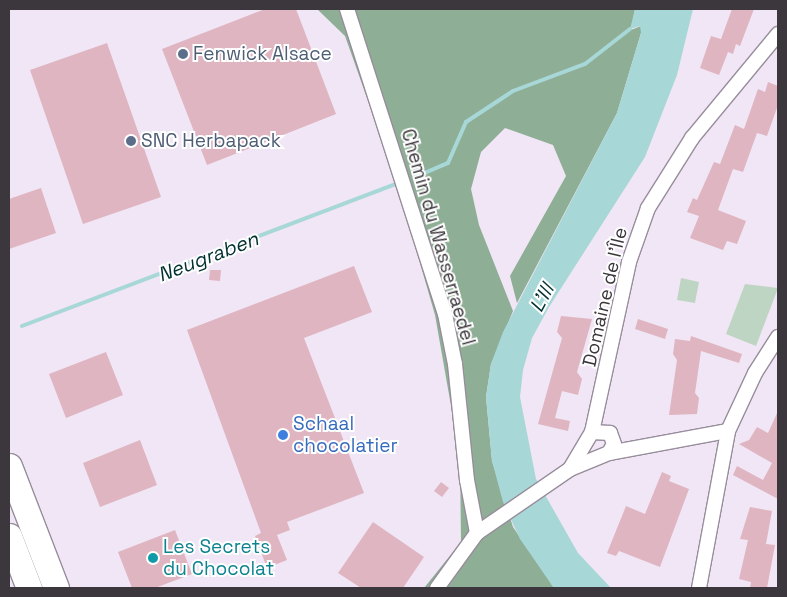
<!DOCTYPE html>
<meta charset="utf-8">
<style>
body{margin:0}
#map{position:relative;width:787px;height:597px;overflow:hidden;background:#f1e6f5;font-family:"Space Grotesk",sans-serif}
div>[style]{position:absolute}
.green>*{inset:0;background:#bfd5c3}
.forest>*{inset:0;background:#8eae95}
.water>*{inset:0;background:#a7d7d7}
.stream>*{height:4px;margin:-2px;padding:0 2px;transform-origin:2px;border-radius:2px;background:#a7d7d7}
.building>*{inset:0;background:#dfb5c1}
.roads{filter:drop-shadow(1px 0 #978d9b) drop-shadow(-1px 0 #978d9b) drop-shadow(0 1px #978d9b) drop-shadow(0 -1px #978d9b)}
.street>*{height:14px;margin:-7px;padding:0 7px;transform-origin:7px;border-radius:7px;background:#fff}
.highway>*{height:25px;margin:-12.5px;padding:0 12.5px;transform-origin:12.5px;border-radius:12.5px;background:#fff}
.dots>*{width:14px;height:14px;translate:-50% -50%;box-sizing:border-box;border:2px solid #fff;border-radius:50%}
span{translate:-50% -50%;white-space:nowrap;text-align:center;line-height:1.15;-webkit-text-stroke:4px #fff;paint-order:stroke}
.service-label{font-size:19px;color:#4e5e75}
.left{translate:0 -50%;text-align:left}
.street-label{font-size:19px;color:#3b373c}
.shop-label{font-size:19px;color:#366cbe}
.culture-label{font-size:19px;color:#0d838f}
.water-label{font-size:20px;color:#013131;font-style:italic}
.frame{position:absolute;inset:0;border:10px solid #3b373c;pointer-events:none}
</style>
<div id="map">
<div class="green">
<div style="clip-path:polygon(681px 278px,699px 282px,695px 303px,677px 300px)"></div>
<div style="clip-path:polygon(745px 284px,778px 288px,756px 346px,726px 334px)"></div>
</div>
<div class="forest">
<div style="clip-path:polygon(317px 9px,635px 9px,631px 30px,641px 26px,641px 33px,617px 113px,517px 303px,510px 276px,566px 176px,553px 145px,505px 128px,481px 152px,471px 189px,479px 225px,513px 311px,491px 364px,486px 397px,492px 461px,513px 527px,554px 588px,424px 588px,461px 542px,460px 457px,435px 315px,396px 180px,345px 36px)"></div>
</div>
<div class="water">
<div style="clip-path:polygon(635px 9px,693px 9px,677px 75px,645px 157px,549px 307px,532px 338px,523px 370px,520px 397px,536px 479px,578px 553px,611px 588px,554px 588px,520px 539px,503px 502px,492px 461px,486px 397px,491px 364px,503px 332px,617px 113px,641px 33px,640px 26px,630px 29px)"></div>
</div>
<div class="stream">
<div style="left:415px;top:177px;width:36px;rotate:-23deg"></div>
<div style="left:448px;top:163px;width:45px;rotate:-66.3deg"></div>
<div style="left:466px;top:122px;width:56px;rotate:-33.4deg"></div>
<div style="left:513px;top:91px;width:77px;rotate:-20.6deg"></div>
<div style="left:585px;top:64px;width:57px;rotate:-37.9deg"></div>
<div style="left:22px;top:326px;width:398px;rotate:-20.8deg"></div>
</div>
<div class="building">
<div style="clip-path:polygon(265px 9px,296px 9px,336px 114px,207px 165px,162px 49px)"></div>
<div style="clip-path:polygon(732px 9px,754px 9px,740px 46px,736px 44px,733px 54px,728px 52px,719px 75px,700px 68px,711px 36px,721px 39px)"></div>
<div style="clip-path:polygon(107px 43px,161px 197px,83px 224px,30px 70px)"></div>
<div style="clip-path:polygon(768px 82px,778px 86px,778px 105px,767px 136px,757px 133px,743px 172px,733px 169px,718px 210px,746px 221px,737px 244px,727px 241px,723px 250px,690px 238px,699px 216px,687px 212px,693px 198px,697px 200px,714px 162px,720px 164px,735px 125px,744px 129px,758px 89px,765px 92px)"></div>
<div style="clip-path:polygon(41px 188px,56px 233px,9px 249px,9px 199px)"></div>
<div style="clip-path:polygon(354px 266px,372px 312px,304px 338px,364px 493px,287px 522px,290px 530px,277px 535px,287px 560px,267px 568px,255px 536px,261px 533px,187px 330px)"></div>
<div style="clip-path:polygon(210px 270px,221px 270px,220px 281px,209px 280px)"></div>
<div style="clip-path:polygon(561px 316px,592px 319px,577px 372px,582px 379px,578px 395px,562px 391px,555px 418px,570px 421px,568px 431px,538px 424px,562px 338px,557px 332px)"></div>
<div style="clip-path:polygon(638px 319px,668px 329px,665px 339px,635px 329px)"></div>
<div style="clip-path:polygon(691px 336px,742px 354px,739px 363px,701px 351px,695px 393px,699px 398px,697px 414px,669px 415px,677px 360px,673px 354px,675px 339px,690px 341px)"></div>
<div style="clip-path:polygon(106px 352px,123px 395px,66px 418px,49px 374px)"></div>
<div style="clip-path:polygon(778px 411px,778px 499px,733px 475px,737px 466px,763px 480px,772px 463px,739px 444px,749px 440px,757px 427px,768px 433px)"></div>
<div style="clip-path:polygon(140px 440px,157px 485px,100px 507px,83px 463px)"></div>
<div style="clip-path:polygon(662px 472px,671px 476px,669px 481px,689px 489px,660px 567px,619px 551px,616px 556px,607px 553px,626px 506px,645px 514px)"></div>
<div style="clip-path:polygon(441px 482px,449px 488px,442px 497px,434px 491px)"></div>
<div style="clip-path:polygon(750px 507px,772px 511px,766px 544px,775px 545px,767px 588px,750px 588px,751px 582px,739px 579px,748px 540px,740px 539px)"></div>
<div style="clip-path:polygon(373px 522px,424px 557px,403px 588px,361px 588px,338px 573px)"></div>
<div style="clip-path:polygon(175px 530px,192px 574px,155px 588px,132px 588px,118px 552px)"></div>
</div>
<div class="roads">
<div class="street">
<div style="left:347px;top:9px;width:320px;rotate:72.2deg"></div>
<div style="left:445px;top:314px;width:51px;rotate:78.7deg"></div>
<div style="left:455px;top:364px;width:117px;rotate:84.1deg"></div>
<div style="left:467px;top:480px;width:54px;rotate:79.3deg"></div>
<div style="left:609px;top:453px;width:121px;rotate:-10.5deg"></div>
<div style="left:570px;top:469px;width:43px;rotate:-59.3deg"></div>
<div style="left:592px;top:432px;width:174px;rotate:-77.7deg"></div>
<div style="left:629px;top:262px;width:57px;rotate:-70.6deg"></div>
<div style="left:648px;top:208px;width:83px;rotate:-57.8deg"></div>
<div style="left:692px;top:138px;width:135px;rotate:-50.4deg"></div>
<div style="left:437px;top:588px;width:68px;rotate:-54deg"></div>
<div style="left:477px;top:533px;width:113px;rotate:-34.5deg"></div>
<div style="left:570px;top:469px;width:42px;rotate:-22.3deg"></div>
<div style="left:609px;top:453px;width:10px;rotate:-61deg"></div>
<div style="left:614px;top:444px;width:12px;rotate:-110deg"></div>
<div style="left:610px;top:433px;width:18px;rotate:-177deg"></div>
<div style="left:699px;top:588px;width:160px;rotate:-79.5deg"></div>
<div style="left:728px;top:431px;width:64px;rotate:-65deg"></div>
<div style="left:755px;top:373px;width:43px;rotate:-57.4deg"></div>
</div>
<div class="highway">
<div style="left:9px;top:466px;width:131px;rotate:68.9deg"></div>
<div style="left:9px;top:536px;width:56px;rotate:69deg"></div>
</div>
</div>
<div class="dots">
<div style="left:183px;top:54px;background:#5c6f8a"></div>
<div style="left:131px;top:141px;background:#5c6f8a"></div>
<div style="left:283px;top:435px;background:#3f7fe0"></div>
<div style="left:153px;top:558px;background:#0f9aa8"></div>
</div>
<div class="service-label">
<span class="left" style="left:193px;top:54px">Fenwick Alsace</span>
<span class="left" style="left:141px;top:141px">SNC Herbapack</span>
</div>
<div class="street-label">
<span style="left:438px;top:237px;rotate:74deg">Chemin du Wasserraedel</span>
<span style="left:605px;top:297px;rotate:-77deg">Domaine de l'Île</span>
</div>
<div class="shop-label">
<span class="left" style="left:293px;top:435px">Schaal<br>chocolatier</span>
</div>
<div class="culture-label">
<span class="left" style="left:163px;top:558px">Les Secrets<br>du Chocolat</span>
</div>
<div class="water-label">
<span style="left:208px;top:257px;rotate:-21deg">Neugraben</span>
<span style="left:542px;top:298px;rotate:-62deg">L'Ill</span>
</div>
<div class="frame"></div>
</div>
